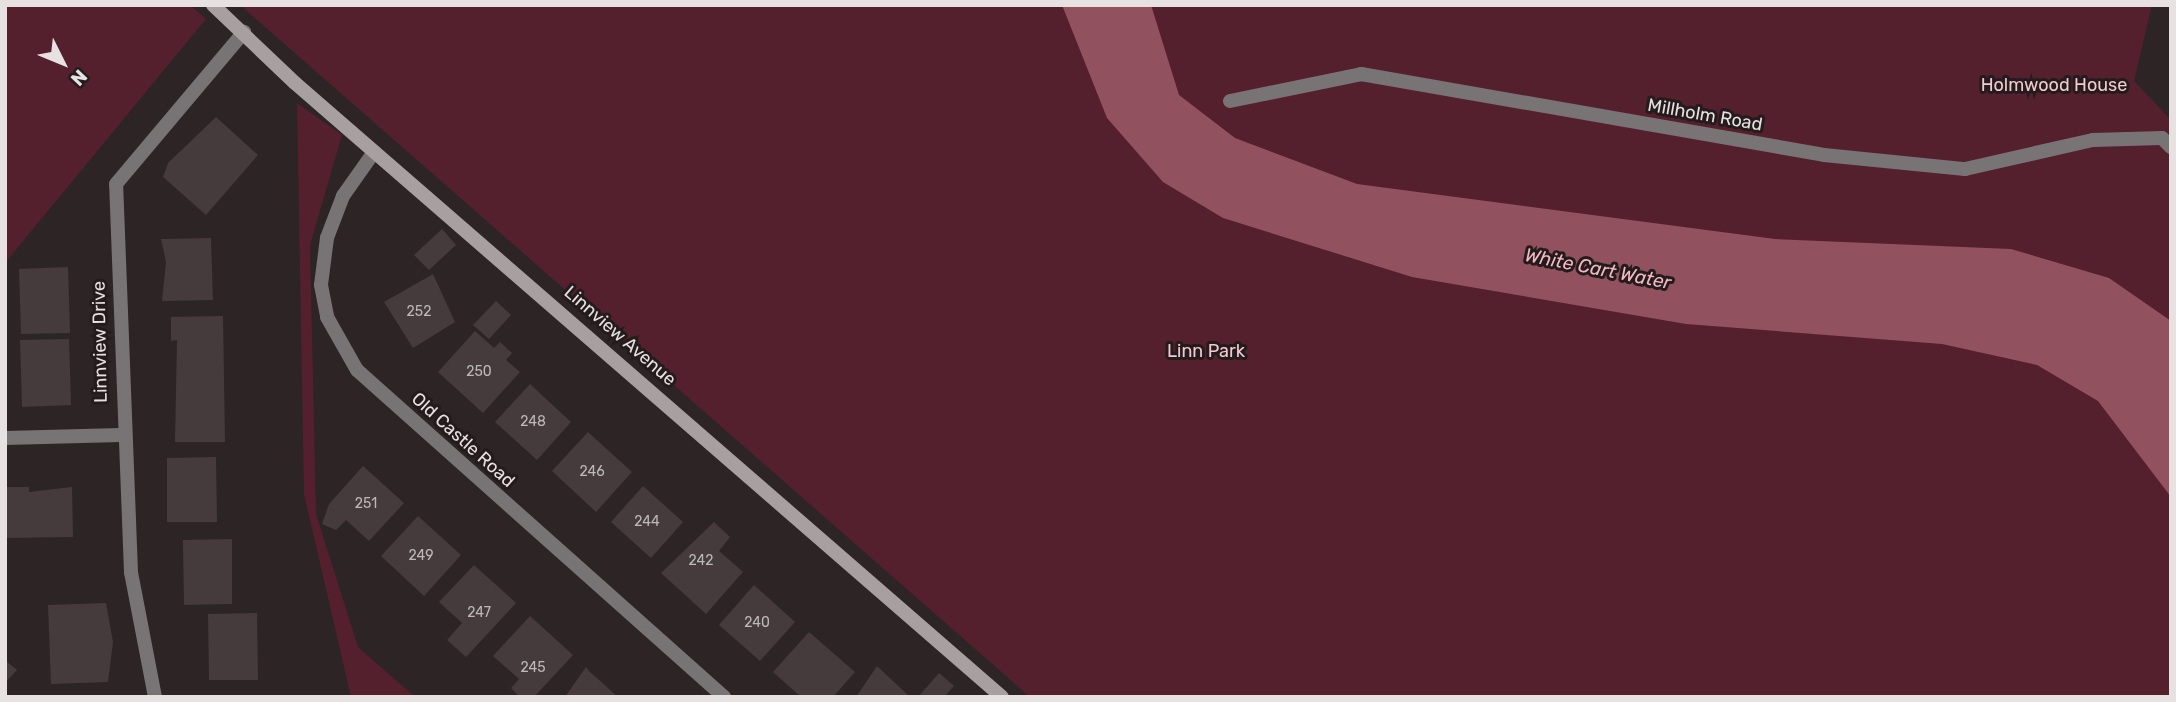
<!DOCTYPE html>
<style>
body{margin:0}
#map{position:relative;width:2176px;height:702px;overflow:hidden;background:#2d2425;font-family:Rubik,sans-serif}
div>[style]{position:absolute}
.green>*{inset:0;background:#54202d}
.water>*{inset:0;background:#92515e}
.building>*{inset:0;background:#453b3c}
.lane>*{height:14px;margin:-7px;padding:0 7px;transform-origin:7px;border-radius:7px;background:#787374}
.street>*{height:14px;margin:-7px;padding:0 7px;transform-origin:7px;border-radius:7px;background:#787374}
.secondary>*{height:14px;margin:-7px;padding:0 7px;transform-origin:7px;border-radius:7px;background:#a79fa0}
span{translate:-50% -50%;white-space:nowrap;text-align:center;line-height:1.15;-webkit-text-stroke:6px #231b1c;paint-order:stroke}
.number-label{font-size:14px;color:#beb8b8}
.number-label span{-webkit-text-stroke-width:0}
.park-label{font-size:18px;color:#f2c9d0}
.street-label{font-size:18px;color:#e7e1e2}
.water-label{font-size:19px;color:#f5b9c3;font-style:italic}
.frame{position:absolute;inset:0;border:7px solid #e7e1e2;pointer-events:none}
.north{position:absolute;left:28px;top:28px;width:70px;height:70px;-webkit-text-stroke:5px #231b1c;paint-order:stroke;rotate:133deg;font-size:19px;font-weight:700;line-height:28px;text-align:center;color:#e7e1e2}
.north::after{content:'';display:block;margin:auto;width:24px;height:32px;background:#e7e1e2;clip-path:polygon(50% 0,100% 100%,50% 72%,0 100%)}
</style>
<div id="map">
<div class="green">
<div style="clip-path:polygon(5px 5px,190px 5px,206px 19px,5px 263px)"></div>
<div style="clip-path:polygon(240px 5px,2152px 5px,2134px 81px,2171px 120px,2171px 697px,1030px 697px)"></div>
<div style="clip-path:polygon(297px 103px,342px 135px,310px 245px,316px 514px,358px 647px,415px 697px,351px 697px,304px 494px)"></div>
</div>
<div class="water">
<div style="clip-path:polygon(1062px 5px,1151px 5px,1179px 95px,1235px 138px,1357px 184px,1775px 239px,2011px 249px,2109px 278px,2171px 321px,2171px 497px,2098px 401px,2037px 365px,1942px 344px,1686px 324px,1412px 277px,1223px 218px,1163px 182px,1107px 118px)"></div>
</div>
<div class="building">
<div style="clip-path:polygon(216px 117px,258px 155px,206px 215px,163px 177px,168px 163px)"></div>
<div style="clip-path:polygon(442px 229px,456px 245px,429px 270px,414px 255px)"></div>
<div style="clip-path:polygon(211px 238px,213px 300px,162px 301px,166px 262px,161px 239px)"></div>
<div style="clip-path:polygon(68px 267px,70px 333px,21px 334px,19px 269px)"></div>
<div style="clip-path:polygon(433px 274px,455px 322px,413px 348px,384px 302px)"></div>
<div style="clip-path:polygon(496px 301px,511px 315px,489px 339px,473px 325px)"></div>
<div style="clip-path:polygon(223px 316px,225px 442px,175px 442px,177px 340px,171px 341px,171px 317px)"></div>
<div style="clip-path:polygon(475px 331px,494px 348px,500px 342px,512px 353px,506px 360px,520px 372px,483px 413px,438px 372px)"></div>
<div style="clip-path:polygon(69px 339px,71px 405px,22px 407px,20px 340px)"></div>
<div style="clip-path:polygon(530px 384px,571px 422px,537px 460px,495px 422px)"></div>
<div style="clip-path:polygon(588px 432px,632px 472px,596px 512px,552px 471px)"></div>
<div style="clip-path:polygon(216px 457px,217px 522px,167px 522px,167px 458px)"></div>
<div style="clip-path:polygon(363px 466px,404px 503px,369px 541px,346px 520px,336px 530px,322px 524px,329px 504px)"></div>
<div style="clip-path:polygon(643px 486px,683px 522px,651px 558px,611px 522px)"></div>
<div style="clip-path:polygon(5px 487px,29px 487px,29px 492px,72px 487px,73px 537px,5px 538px)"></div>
<div style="clip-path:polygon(418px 516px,461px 555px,424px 596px,381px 556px)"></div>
<div style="clip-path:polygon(714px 522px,730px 537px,719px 551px,743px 572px,706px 614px,661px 573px)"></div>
<div style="clip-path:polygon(232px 539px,232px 604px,184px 605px,183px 540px)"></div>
<div style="clip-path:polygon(474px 565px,516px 603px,466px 657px,447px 640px,462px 623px,439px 602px)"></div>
<div style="clip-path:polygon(754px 585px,795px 622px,760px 661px,719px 625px)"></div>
<div style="clip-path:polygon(106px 603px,113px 642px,108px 682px,51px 684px,48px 605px)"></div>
<div style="clip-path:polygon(257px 613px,258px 680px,209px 680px,208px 614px)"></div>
<div style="clip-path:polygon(530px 616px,573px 655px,534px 697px,520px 697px,511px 688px,519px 679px,493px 656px)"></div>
<div style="clip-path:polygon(809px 632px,855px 672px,833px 697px,801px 697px,773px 672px)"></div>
<div style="clip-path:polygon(5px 660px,17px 670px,5px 683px)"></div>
<div style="clip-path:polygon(877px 666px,910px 697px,856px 697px)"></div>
<div style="clip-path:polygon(586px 667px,589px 671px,618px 697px,565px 697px)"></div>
<div style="clip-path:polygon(939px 673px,954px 686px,944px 697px,918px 697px)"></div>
</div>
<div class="lane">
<div style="left:1230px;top:101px;width:134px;rotate:-11.6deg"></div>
<div style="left:1361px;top:74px;width:470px;rotate:9.9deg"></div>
<div style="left:1824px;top:155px;width:142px;rotate:5.7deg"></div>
<div style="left:1965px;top:169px;width:131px;rotate:-12.8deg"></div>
</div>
<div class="street">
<div style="left:2093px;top:140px;width:69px;rotate:-1.7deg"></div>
<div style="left:2162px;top:138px;width:13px;rotate:45deg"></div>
<div style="left:374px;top:152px;width:54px;rotate:125.2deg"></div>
<div style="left:343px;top:196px;width:45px;rotate:110.9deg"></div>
<div style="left:327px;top:238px;width:47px;rotate:97.3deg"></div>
<div style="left:321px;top:285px;width:33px;rotate:79deg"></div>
<div style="left:327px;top:317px;width:61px;rotate:60.5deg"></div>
<div style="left:357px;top:370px;width:492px;rotate:41.7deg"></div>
<div style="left:5px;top:438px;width:116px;rotate:-1.5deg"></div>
<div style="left:155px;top:697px;width:127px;rotate:-100.9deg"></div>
<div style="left:131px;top:572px;width:388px;rotate:-92.2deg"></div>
<div style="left:116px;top:184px;width:199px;rotate:-49.9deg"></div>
</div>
<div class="secondary">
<div style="left:213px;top:5px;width:113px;rotate:43.6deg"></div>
<div style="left:295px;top:83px;width:936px;rotate:40.97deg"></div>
</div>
<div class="number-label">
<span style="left:419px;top:312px">252</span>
<span style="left:479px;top:372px">250</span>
<span style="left:533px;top:422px">248</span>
<span style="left:592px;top:472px">246</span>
<span style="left:366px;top:504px">251</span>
<span style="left:647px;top:522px">244</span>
<span style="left:421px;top:556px">249</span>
<span style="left:701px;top:561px">242</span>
<span style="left:479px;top:613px">247</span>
<span style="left:757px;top:623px">240</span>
<span style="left:533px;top:668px">245</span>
</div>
<div class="park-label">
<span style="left:2054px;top:85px">Holmwood House</span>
<span style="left:1206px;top:351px">Linn Park</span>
</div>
<div class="street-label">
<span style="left:1705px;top:115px;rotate:10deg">Millholm Road</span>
<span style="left:620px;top:336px;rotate:41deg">Linnview Avenue</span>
<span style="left:100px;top:342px;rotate:-91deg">Linnview Drive</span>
<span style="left:463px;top:440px;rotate:42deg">Old Castle Road</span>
</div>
<div class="water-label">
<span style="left:1598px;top:269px;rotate:11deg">White Cart Water</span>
</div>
<div class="frame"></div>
<div class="north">N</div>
</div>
